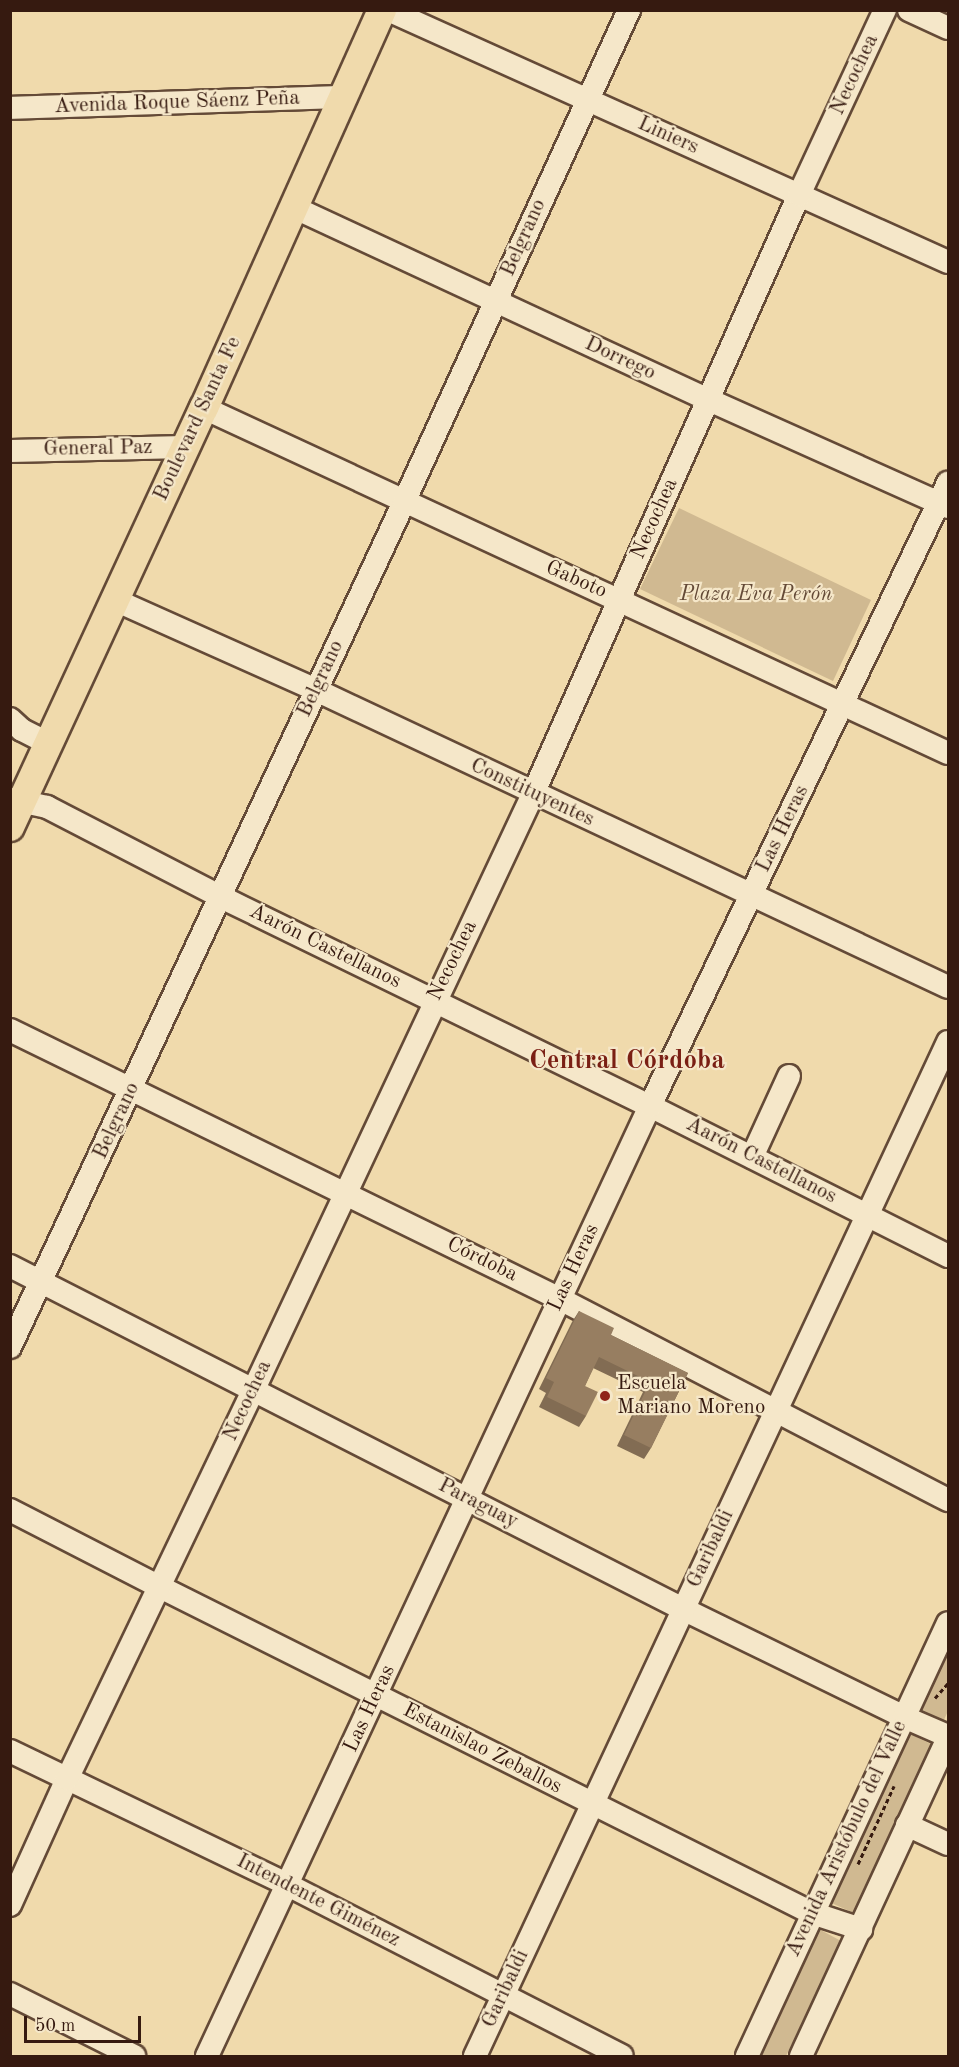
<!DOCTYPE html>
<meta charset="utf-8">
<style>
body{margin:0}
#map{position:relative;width:959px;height:2067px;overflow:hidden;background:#f0daac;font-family:"Old Standard TT",serif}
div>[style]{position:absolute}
.green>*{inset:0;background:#d0b991}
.path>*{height:3px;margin-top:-1.5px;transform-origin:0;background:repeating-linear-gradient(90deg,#361a10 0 4.5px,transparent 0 7.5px)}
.roads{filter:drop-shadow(2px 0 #644a37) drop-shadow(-2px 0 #644a37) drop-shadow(0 2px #644a37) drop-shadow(0 -2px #644a37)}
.minor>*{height:22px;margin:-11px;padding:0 11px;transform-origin:11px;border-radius:11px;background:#f5e7c9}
.major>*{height:28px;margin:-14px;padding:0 14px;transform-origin:14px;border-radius:14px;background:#f0daac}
.wall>*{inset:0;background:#826c53}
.building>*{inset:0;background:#977e61}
.dots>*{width:16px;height:16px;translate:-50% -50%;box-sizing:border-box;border:3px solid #f5e7c9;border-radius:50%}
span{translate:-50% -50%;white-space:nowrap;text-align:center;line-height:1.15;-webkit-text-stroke:4.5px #f5e7c9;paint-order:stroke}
.street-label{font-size:21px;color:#361a10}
.park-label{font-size:21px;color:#644a37;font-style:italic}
.poi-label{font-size:21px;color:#361a10}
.left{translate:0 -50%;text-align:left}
.district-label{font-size:27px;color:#7a1f14;font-weight:700}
.frame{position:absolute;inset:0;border:12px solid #361a10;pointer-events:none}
.scale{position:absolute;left:24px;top:2016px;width:117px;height:27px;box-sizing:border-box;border:3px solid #361a10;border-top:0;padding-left:8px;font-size:18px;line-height:21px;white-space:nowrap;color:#361a10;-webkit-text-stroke:4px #f5e7c9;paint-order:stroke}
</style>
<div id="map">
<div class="green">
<div style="clip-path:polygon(679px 508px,871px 600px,833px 681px,640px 589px)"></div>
<div style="clip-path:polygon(948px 1649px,948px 1711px,943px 1722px,919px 1711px)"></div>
<div style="clip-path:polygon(906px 1732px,933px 1745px,856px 1914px,827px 1901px)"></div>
<div style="clip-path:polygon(817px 1928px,841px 1941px,786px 2056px,756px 2056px)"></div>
</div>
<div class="path">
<div style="left:935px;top:1698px;width:20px;rotate:-49deg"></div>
<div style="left:858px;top:1864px;width:86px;rotate:-65.2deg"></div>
</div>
<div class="roads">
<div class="minor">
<div style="left:388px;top:10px;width:614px;rotate:24.23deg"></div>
<div style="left:909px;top:10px;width:43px;rotate:24.8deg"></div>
<div style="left:10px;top:108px;width:334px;rotate:-1.9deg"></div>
<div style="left:293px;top:207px;width:459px;rotate:24.9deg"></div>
<div style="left:709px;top:400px;width:262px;rotate:24.1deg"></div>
<div style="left:204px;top:408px;width:820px;rotate:24.88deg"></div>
<div style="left:10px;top:451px;width:175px;rotate:-1.3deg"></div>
<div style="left:115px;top:600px;width:220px;rotate:24.1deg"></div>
<div style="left:316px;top:690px;width:698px;rotate:25.17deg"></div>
<div style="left:10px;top:719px;width:16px;rotate:43deg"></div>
<div style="left:22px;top:730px;width:29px;rotate:27deg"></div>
<div style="left:10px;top:799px;width:38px;rotate:12deg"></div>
<div style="left:47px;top:807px;width:196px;rotate:27.3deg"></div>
<div style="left:221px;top:897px;width:477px;rotate:26deg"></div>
<div style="left:650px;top:1106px;width:334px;rotate:26.7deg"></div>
<div style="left:10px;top:1030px;width:612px;rotate:26.06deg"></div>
<div style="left:560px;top:1299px;width:437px;rotate:27.4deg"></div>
<div style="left:752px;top:1157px;width:89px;rotate:-65.4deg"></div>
<div style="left:10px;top:1266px;width:755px;rotate:27.01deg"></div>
<div style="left:683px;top:1609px;width:246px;rotate:26deg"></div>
<div style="left:904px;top:1717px;width:48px;rotate:23.4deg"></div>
<div style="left:10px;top:1347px;width:932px;rotate:-65deg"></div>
<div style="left:404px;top:502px;width:541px;rotate:-65.42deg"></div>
<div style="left:10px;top:1510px;width:169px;rotate:27.2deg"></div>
<div style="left:160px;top:1587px;width:729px;rotate:26.57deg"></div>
<div style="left:812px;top:1913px;width:52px;rotate:18.1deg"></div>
<div style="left:10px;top:1751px;width:306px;rotate:25.7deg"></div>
<div style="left:286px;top:1884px;width:377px;rotate:27.1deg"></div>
<div style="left:907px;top:1825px;width:45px;rotate:24.9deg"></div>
<div style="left:10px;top:1905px;width:138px;rotate:-65.7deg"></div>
<div style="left:67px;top:1779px;width:430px;rotate:-64.4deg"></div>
<div style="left:253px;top:1391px;width:659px;rotate:-64.87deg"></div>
<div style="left:533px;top:794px;width:655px;rotate:-66.06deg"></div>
<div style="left:799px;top:195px;width:204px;rotate:-65.1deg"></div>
<div style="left:10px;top:1994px;width:139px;rotate:26.6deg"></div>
<div style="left:207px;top:2056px;width:1048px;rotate:-65deg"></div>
<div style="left:650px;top:1106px;width:691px;rotate:-64.44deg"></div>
<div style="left:475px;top:2056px;width:1119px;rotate:-64.99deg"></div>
<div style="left:747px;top:2056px;width:477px;rotate:-65.1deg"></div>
<div style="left:801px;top:2056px;width:350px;rotate:-65.2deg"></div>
</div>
<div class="major">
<div style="left:10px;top:827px;width:462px;rotate:-65.2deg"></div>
<div style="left:204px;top:408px;width:436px;rotate:-65.9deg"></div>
</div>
</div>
<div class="wall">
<div style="clip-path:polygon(579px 1311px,611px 1335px,688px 1373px,651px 1448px,644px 1459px,617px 1446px,643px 1392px,593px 1368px,585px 1386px,586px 1416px,579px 1427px,539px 1407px,546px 1393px,539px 1389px,572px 1322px)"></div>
</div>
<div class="building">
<div style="clip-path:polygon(579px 1311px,614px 1328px,611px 1335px,688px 1373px,651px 1448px,624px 1435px,650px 1382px,599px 1357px,585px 1386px,598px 1392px,586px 1416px,547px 1397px,554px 1382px,546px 1378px)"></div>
</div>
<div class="dots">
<div style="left:605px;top:1396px;background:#8f2418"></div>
</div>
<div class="street-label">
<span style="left:855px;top:75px;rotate:-65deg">Necochea</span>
<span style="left:177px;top:103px;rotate:-2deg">Avenida Roque Sáenz Peña</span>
<span style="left:668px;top:136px;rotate:24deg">Liniers</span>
<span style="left:524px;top:238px;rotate:-66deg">Belgrano</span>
<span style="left:620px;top:359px;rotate:25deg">Dorrego</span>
<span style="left:198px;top:419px;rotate:-65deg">Boulevard Santa Fe</span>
<span style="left:98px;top:449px;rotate:-1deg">General Paz</span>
<span style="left:655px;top:519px;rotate:-66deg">Necochea</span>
<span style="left:576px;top:580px;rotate:24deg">Gaboto</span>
<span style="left:321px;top:679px;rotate:-65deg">Belgrano</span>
<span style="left:532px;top:793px;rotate:25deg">Constituyentes</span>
<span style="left:783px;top:829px;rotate:-64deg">Las Heras</span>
<span style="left:325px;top:947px;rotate:26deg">Aarón Castellanos</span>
<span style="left:453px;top:961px;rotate:-64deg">Necochea</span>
<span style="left:117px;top:1121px;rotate:-65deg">Belgrano</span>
<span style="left:761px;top:1161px;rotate:27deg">Aarón Castellanos</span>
<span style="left:482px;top:1260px;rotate:26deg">Córdoba</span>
<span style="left:574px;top:1268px;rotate:-65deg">Las Heras</span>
<span style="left:248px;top:1401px;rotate:-65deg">Necochea</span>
<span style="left:478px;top:1504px;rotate:27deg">Paraguay</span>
<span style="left:711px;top:1549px;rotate:-65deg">Garibaldi</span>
<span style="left:370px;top:1709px;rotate:-65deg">Las Heras</span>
<span style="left:482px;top:1749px;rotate:27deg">Estanislao Zeballos</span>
<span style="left:847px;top:1839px;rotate:-65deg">Avenida Aristóbulo del Valle</span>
<span style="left:318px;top:1901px;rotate:27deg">Intendente Giménez</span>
<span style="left:506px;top:1989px;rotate:-65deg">Garibaldi</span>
</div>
<div class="park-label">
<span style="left:756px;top:595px">Plaza Eva Perón</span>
</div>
<div class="poi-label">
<span class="left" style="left:617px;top:1396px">Escuela<br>Mariano Moreno</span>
</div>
<div class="district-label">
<span style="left:627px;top:1061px">Central Córdoba</span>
</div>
<div class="frame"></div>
<div class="scale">50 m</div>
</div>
